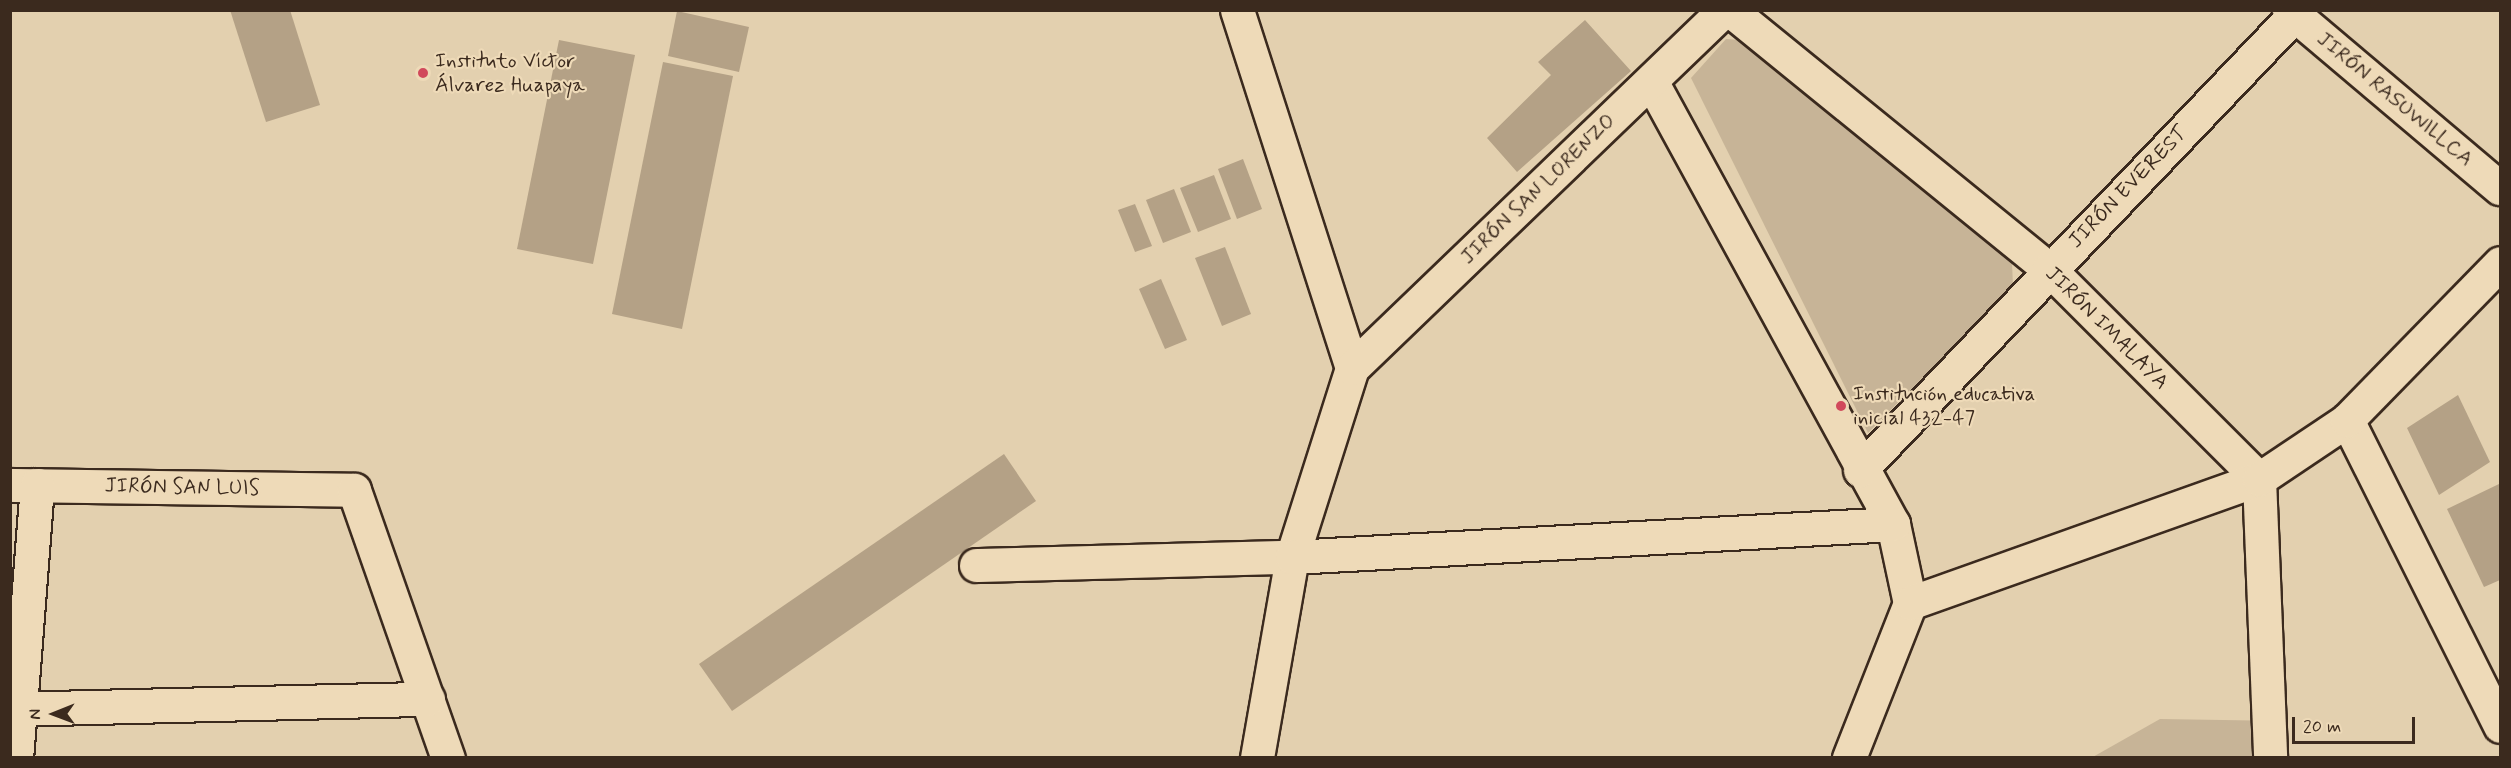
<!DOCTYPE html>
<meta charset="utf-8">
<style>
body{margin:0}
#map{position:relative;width:2511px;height:768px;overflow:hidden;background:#e3d0af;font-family:Mynerve,sans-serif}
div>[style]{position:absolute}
.green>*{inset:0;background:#c7b497}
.building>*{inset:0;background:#b4a186}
.roads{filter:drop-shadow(2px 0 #3b2a1e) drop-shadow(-2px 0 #3b2a1e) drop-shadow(0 2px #3b2a1e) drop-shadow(0 -2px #3b2a1e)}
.minor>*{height:33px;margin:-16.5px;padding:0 16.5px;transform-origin:16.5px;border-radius:16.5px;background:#eedab8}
.dots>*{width:16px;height:16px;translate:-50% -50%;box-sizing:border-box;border:3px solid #eedab8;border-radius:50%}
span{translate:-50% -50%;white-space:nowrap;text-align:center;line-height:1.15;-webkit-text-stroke:4.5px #eedab8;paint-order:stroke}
.poi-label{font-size:21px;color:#3b2a1e}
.left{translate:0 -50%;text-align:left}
.street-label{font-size:21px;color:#3b2a1e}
.frame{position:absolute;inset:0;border:12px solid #3b2a1e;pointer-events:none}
.north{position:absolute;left:24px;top:684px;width:60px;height:60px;-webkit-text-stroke:4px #eedab8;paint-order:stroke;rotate:269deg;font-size:16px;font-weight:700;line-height:24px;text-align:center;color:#3b2a1e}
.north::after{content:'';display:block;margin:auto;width:21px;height:27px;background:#3b2a1e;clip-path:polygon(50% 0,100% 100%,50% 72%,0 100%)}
.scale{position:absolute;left:2292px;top:717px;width:123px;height:27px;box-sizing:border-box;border:3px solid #3b2a1e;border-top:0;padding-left:8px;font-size:18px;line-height:21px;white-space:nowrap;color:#3b2a1e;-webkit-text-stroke:4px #eedab8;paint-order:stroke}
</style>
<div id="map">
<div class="green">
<div style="clip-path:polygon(1726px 39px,1753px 41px,2012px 263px,2013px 286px,1868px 433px,1691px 78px)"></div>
<div style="clip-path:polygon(2160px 719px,2285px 721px,2289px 757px,2091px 758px)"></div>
</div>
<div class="building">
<div style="clip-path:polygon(230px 10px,290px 10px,320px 105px,266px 122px)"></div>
<div style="clip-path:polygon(677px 11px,749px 27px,739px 72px,668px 56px)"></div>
<div style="clip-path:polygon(1585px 20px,1631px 71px,1517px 172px,1487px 138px,1551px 75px,1538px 62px)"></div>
<div style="clip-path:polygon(559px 40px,635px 55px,593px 264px,517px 249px)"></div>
<div style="clip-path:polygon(663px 62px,733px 76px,682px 329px,612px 314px)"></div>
<div style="clip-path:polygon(1243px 159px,1262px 209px,1237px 219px,1218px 169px)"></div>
<div style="clip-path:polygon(1214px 175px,1231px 219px,1198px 232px,1180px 188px)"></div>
<div style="clip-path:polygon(1174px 189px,1191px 232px,1163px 243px,1146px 200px)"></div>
<div style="clip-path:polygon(1135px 204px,1152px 246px,1135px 252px,1118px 210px)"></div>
<div style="clip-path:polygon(1225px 247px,1251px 314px,1222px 326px,1195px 258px)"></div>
<div style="clip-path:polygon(1161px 279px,1187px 340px,1165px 349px,1139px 289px)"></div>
<div style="clip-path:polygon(2458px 395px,2490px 462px,2439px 495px,2407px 428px)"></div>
<div style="clip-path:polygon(1004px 454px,1036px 501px,732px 711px,699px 664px)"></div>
<div style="clip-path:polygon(2499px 484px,2500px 580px,2484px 587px,2447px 509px)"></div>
</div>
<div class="roads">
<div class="minor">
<div style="left:1237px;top:10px;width:376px;rotate:72.2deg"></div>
<div style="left:1352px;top:368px;width:198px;rotate:107.6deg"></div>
<div style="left:1292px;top:557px;width:204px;rotate:99.9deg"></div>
<div style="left:1730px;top:10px;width:411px;rotate:39.1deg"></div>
<div style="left:2049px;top:269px;width:297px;rotate:45deg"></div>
<div style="left:2259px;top:479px;width:279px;rotate:87.7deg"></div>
<div style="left:2289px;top:10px;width:276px;rotate:40.2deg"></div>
<div style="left:1651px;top:81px;width:505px;rotate:61.35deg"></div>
<div style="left:1893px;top:524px;width:81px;rotate:77.9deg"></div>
<div style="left:1910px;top:603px;width:167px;rotate:111.5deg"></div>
<div style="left:1352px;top:368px;width:516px;rotate:-43.9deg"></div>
<div style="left:2347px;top:420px;width:342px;rotate:63.4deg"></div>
<div style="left:1860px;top:470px;width:636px;rotate:-46.34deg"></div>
<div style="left:10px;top:485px;width:344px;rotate:0.8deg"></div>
<div style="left:354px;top:490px;width:284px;rotate:70.7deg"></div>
<div style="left:976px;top:565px;width:316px;rotate:-1.5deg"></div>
<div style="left:1292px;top:557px;width:602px;rotate:-3.14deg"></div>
<div style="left:1910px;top:603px;width:370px;rotate:-19.6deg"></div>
<div style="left:2259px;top:479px;width:106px;rotate:-33.8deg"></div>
<div style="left:2347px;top:420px;width:219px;rotate:-45.7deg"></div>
<div style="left:10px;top:709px;width:418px;rotate:-1.4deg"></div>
<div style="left:16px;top:758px;width:274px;rotate:-85.6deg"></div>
</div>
</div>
<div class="dots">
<div style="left:423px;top:73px;background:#d1495b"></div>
<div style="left:1841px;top:406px;background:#d1495b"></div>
</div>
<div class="poi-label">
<span class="left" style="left:435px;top:73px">Instituto Víctor<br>Álvarez Huapaya</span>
<span class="left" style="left:1853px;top:406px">Institución educativa<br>inicial 432-47</span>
</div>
<div class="street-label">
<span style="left:2395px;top:99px;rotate:40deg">JIRÓN RASUWILLCA</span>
<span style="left:2128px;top:187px;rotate:-46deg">JIRÓN EVEREST</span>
<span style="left:1538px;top:189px;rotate:-44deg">JIRÓN SAN LORENZO</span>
<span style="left:2107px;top:328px;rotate:45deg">JIRÓN IMALAYA</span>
<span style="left:182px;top:487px;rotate:1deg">JIRÓN SAN LUIS</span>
</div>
<div class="frame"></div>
<div class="north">N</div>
<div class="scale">20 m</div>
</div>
